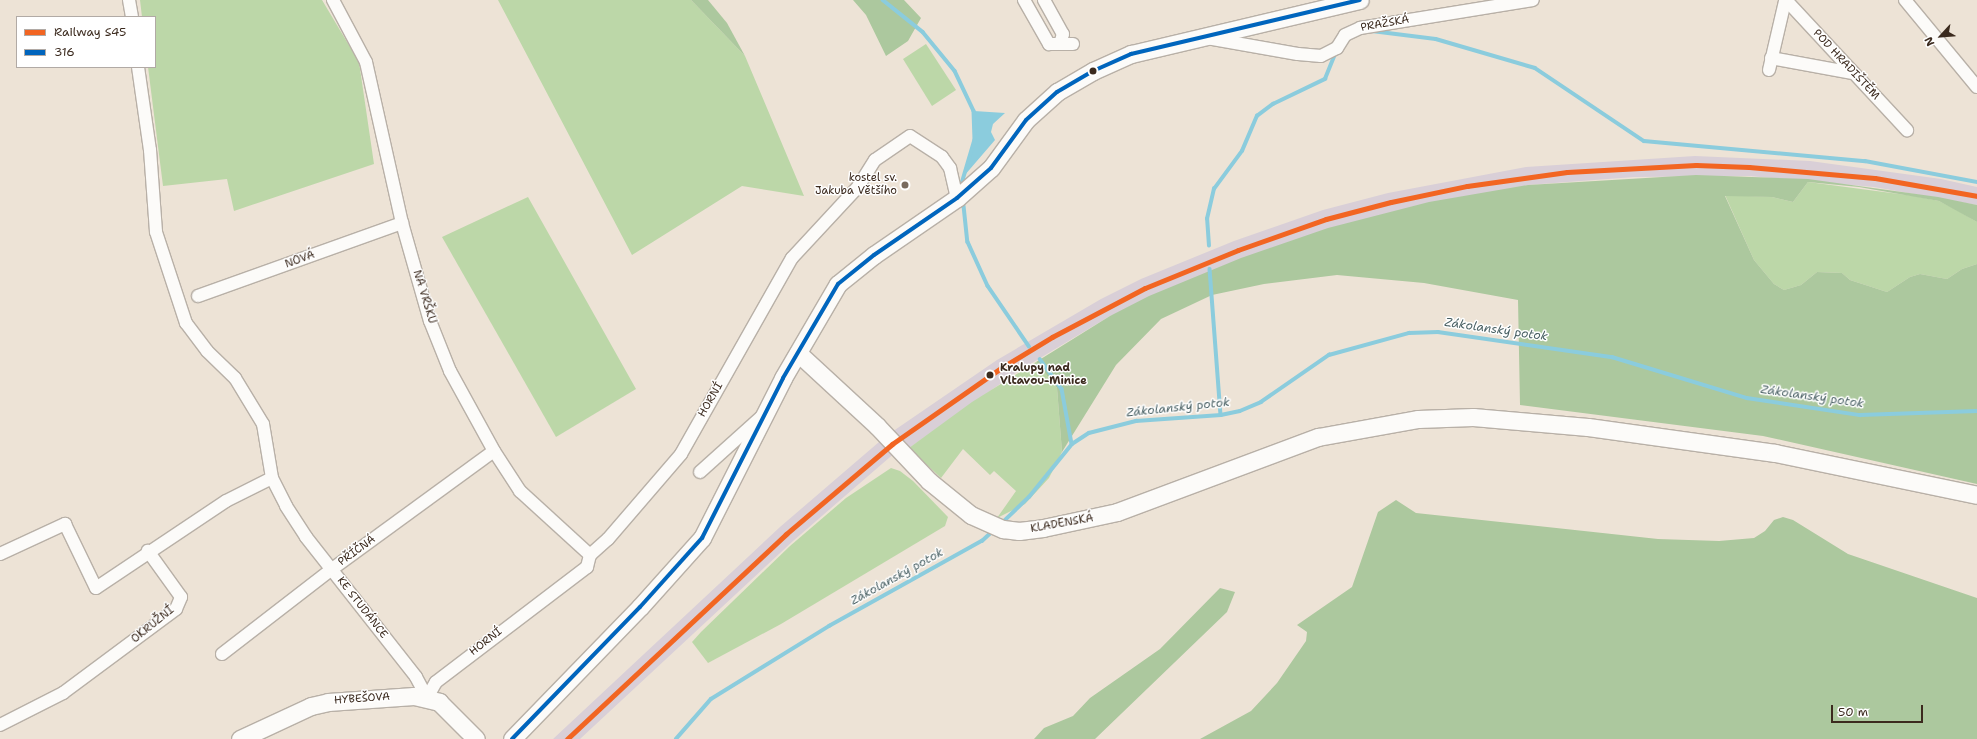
<!DOCTYPE html>
<meta charset="utf-8">
<style>
body{margin:0}
#map{position:relative;width:1977px;height:739px;overflow:hidden;background:#ede3d6;font-family:"Shantell Sans",sans-serif}
div>[style]{position:absolute}
.industrial>*{inset:0;background:#d9cfd7}
.green>*{inset:0;background:#bcd7a8}
.forest>*{inset:0;background:#acc89e}
.water>*{inset:0;background:#8bccdd}
.stream>*{height:3.5px;margin:-1.75px;padding:0 1.75px;transform-origin:1.75px;border-radius:1.75px;background:#8bccdd}
.roads{filter:drop-shadow(1px 0 #b8b0a7) drop-shadow(-1px 0 #b8b0a7) drop-shadow(0 1px #b8b0a7) drop-shadow(0 -1px #b8b0a7)}
.street>*{height:12px;margin:-6px;padding:0 6px;transform-origin:6px;border-radius:6px;background:#fcfbf9}
.secondary>*{height:17px;margin:-8.5px;padding:0 8.5px;transform-origin:8.5px;border-radius:8.5px;background:#fcfbf9}
.bus-1>*{height:4px;margin:-2px;padding:0 2px;transform-origin:2px;border-radius:2px;background:#0065bd}
.rail-1>*{height:5px;margin:-2.5px;padding:0 2.5px;transform-origin:2.5px;border-radius:2.5px;background:#f26522}
.dots>*{width:11px;height:11px;translate:-50% -50%;box-sizing:border-box;border:2px solid #fff;border-radius:50%}
span{translate:-50% -50%;white-space:nowrap;text-align:center;line-height:1.15;-webkit-text-stroke:3px #fff;paint-order:stroke}
.street-label{font-size:11px;color:#3b2a1e}
.poi-label{font-size:11px;color:#3b2a1e}
.right{translate:-100% -50%;text-align:right}
.stop-label{font-size:11px;color:#3b2a1e;font-weight:700}
.left{translate:0 -50%;text-align:left}
.water-label{font-size:12px;color:#485f62;font-style:italic}
.legend{position:absolute;left:16px;top:16px;width:140px;height:52px;box-sizing:border-box;background:#fff;border:1px solid #b1aaa5;margin:0;padding:5px 7px;list-style:none;font-size:12px;color:#3b2a1e}
.legend li{display:flex;align-items:center;gap:8px;height:20px}
.legend b{width:20px;border:1px solid #b1aaa5}
.north{position:absolute;left:1921px;top:16px;width:40px;height:40px;-webkit-text-stroke:3px #fff;paint-order:stroke;rotate:244deg;font-size:11px;font-weight:700;line-height:16px;text-align:center;color:#3b2a1e}
.north::after{content:'';display:block;margin:auto;width:14px;height:18px;background:#3b2a1e;clip-path:polygon(50% 0,100% 100%,50% 72%,0 100%)}
.scale{position:absolute;left:1831px;top:705px;width:92px;height:18px;box-sizing:border-box;border:2px solid #3b2a1e;border-top:0;padding-left:5px;font-size:12px;line-height:14px;white-space:nowrap;color:#3b2a1e;-webkit-text-stroke:3px #fff;paint-order:stroke}
</style>
<div id="map">
<div class="industrial">
<div style="clip-path:polygon(1695px 156px,1810px 161px,1941px 179px,1977px 187px,1977px 205px,1874px 187px,1749px 176px,1634px 177px,1528px 185px,1110px 316px,1017px 372px,909px 448px,897px 451px,793px 541px,580px 739px,553px 739px,780px 527px,886px 436px,997px 360px,1101px 299px,1141px 279px,1234px 241px,1323px 210px,1388px 193px,1526px 167px)"></div>
</div>
<div class="green">
<div style="clip-path:polygon(140px 0,322px 0,359px 62px,374px 164px,234px 211px,227px 179px,163px 186px,148px 67px,155px 67px,155px 17px,142px 17px)"></div>
<div style="clip-path:polygon(498px 0,691px 0,745px 56px,804px 196px,742px 186px,632px 255px)"></div>
<div style="clip-path:polygon(926px 44px,956px 90px,932px 106px,903px 59px)"></div>
<div style="clip-path:polygon(1808px 182px,1914px 196px,1939px 201px,1953px 208px,1977px 222px,1977px 264px,1962px 269px,1947px 279px,1920px 274px,1910px 277px,1887px 292px,1850px 280px,1842px 273px,1817px 272px,1801px 285px,1784px 290px,1774px 284px,1754px 260px,1725px 195px,1772px 197px,1793px 202px)"></div>
<div style="clip-path:polygon(528px 197px,636px 389px,556px 437px,442px 237px)"></div>
<div style="clip-path:polygon(1036px 362px,1057px 388px,1062px 452px,1049px 478px,1025px 504px,997px 518px,1016px 491px,994px 471px,990px 475px,963px 449px,941px 478px,909px 448px,972px 402px)"></div>
<div style="clip-path:polygon(891px 468px,900px 471px,913px 481px,948px 517px,945px 526px,781px 624px,708px 663px,692px 642px,701px 632px,790px 546px,846px 498px)"></div>
</div>
<div class="forest">
<div style="clip-path:polygon(691px 0,708px 0,727px 23px,745px 56px)"></div>
<div style="clip-path:polygon(853px 0,904px 0,921px 18px,908px 41px,886px 56px,866px 15px)"></div>
<div style="clip-path:polygon(1696px 175px,1808px 179px,1938px 197px,1977px 205px,1977px 222px,1939px 201px,1859px 187px,1808px 182px,1793px 202px,1772px 197px,1725px 196px,1754px 260px,1774px 284px,1784px 290px,1801px 285px,1817px 272px,1842px 273px,1850px 280px,1887px 292px,1910px 277px,1920px 274px,1947px 279px,1962px 269px,1977px 264px,1977px 484px,1763px 436px,1520px 405px,1518px 300px,1424px 283px,1337px 275px,1264px 284px,1212px 295px,1161px 319px,1116px 365px,1062px 452px,1057px 388px,1036px 362px,1110px 316px,1149px 296px,1241px 258px,1328px 228px,1429px 202px,1528px 185px)"></div>
<div style="clip-path:polygon(1396px 500px,1416px 513px,1658px 539px,1719px 541px,1754px 538px,1765px 531px,1774px 520px,1783px 517px,1793px 520px,1848px 554px,1977px 598px,1977px 739px,1200px 739px,1251px 711px,1277px 683px,1306px 641px,1307px 632px,1297px 625px,1352px 587px,1378px 512px)"></div>
<div style="clip-path:polygon(1220px 588px,1235px 592px,1227px 612px,1095px 739px,1034px 739px,1044px 728px,1073px 716px,1090px 698px,1160px 649px)"></div>
</div>
<div class="water">
<div style="clip-path:polygon(974px 111px,1005px 113px,993px 124px,991px 132px,995px 140px,964px 176px,975px 140px)"></div>
</div>
<div class="stream">
<div style="left:883px;top:0;width:51px;rotate:38.7deg"></div>
<div style="left:923px;top:32px;width:50px;rotate:50.6deg"></div>
<div style="left:955px;top:71px;width:44px;rotate:64.6deg"></div>
<div style="left:974px;top:111px;width:29px;rotate:88deg"></div>
<div style="left:975px;top:140px;width:46px;rotate:106.5deg"></div>
<div style="left:1372px;top:31px;width:64px;rotate:7.1deg"></div>
<div style="left:1436px;top:39px;width:103px;rotate:16.3deg"></div>
<div style="left:1535px;top:68px;width:131px;rotate:33.8deg"></div>
<div style="left:1644px;top:141px;width:222px;rotate:5.2deg"></div>
<div style="left:1865px;top:161px;width:114px;rotate:10.6deg"></div>
<div style="left:964px;top:206px;width:36px;rotate:84deg"></div>
<div style="left:968px;top:242px;width:48px;rotate:65.6deg"></div>
<div style="left:988px;top:286px;width:73px;rotate:55.7deg"></div>
<div style="left:1209px;top:246px;width:27px;rotate:-94deg"></div>
<div style="left:1207px;top:219px;width:31px;rotate:-77deg"></div>
<div style="left:1214px;top:189px;width:47px;rotate:-53.6deg"></div>
<div style="left:1242px;top:151px;width:38px;rotate:-67deg"></div>
<div style="left:1257px;top:116px;width:20px;rotate:-37deg"></div>
<div style="left:1273px;top:104px;width:58px;rotate:-25.7deg"></div>
<div style="left:1325px;top:79px;width:29px;rotate:-68deg"></div>
<div style="left:1210px;top:269px;width:146px;rotate:85.7deg"></div>
<div style="left:1040px;top:359px;width:37px;rotate:54deg"></div>
<div style="left:1062px;top:389px;width:56px;rotate:79.7deg"></div>
<div style="left:1002px;top:523px;width:37px;rotate:-44deg"></div>
<div style="left:1029px;top:497px;width:68px;rotate:-50.9deg"></div>
<div style="left:1072px;top:444px;width:20px;rotate:-33deg"></div>
<div style="left:1089px;top:433px;width:49px;rotate:-14.3deg"></div>
<div style="left:1136px;top:421px;width:85px;rotate:-4deg"></div>
<div style="left:1221px;top:415px;width:19px;rotate:-12deg"></div>
<div style="left:1240px;top:411px;width:23px;rotate:-23deg"></div>
<div style="left:1261px;top:402px;width:83px;rotate:-34.7deg"></div>
<div style="left:1329px;top:355px;width:83px;rotate:-15.4deg"></div>
<div style="left:1409px;top:333px;width:29px;rotate:-2deg"></div>
<div style="left:1438px;top:332px;width:176px;rotate:8.2deg"></div>
<div style="left:1612px;top:357px;width:141px;rotate:16.9deg"></div>
<div style="left:1747px;top:398px;width:114px;rotate:8.6deg"></div>
<div style="left:1860px;top:415px;width:117px;rotate:-2deg"></div>
<div style="left:676px;top:739px;width:53px;rotate:-48.8deg"></div>
<div style="left:711px;top:699px;width:139px;rotate:-31.7deg"></div>
<div style="left:829px;top:626px;width:175px;rotate:-29.1deg"></div>
<div style="left:982px;top:541px;width:16px;rotate:-43deg"></div>
</div>
<div class="roads">
<div class="street">
<div style="left:129px;top:0;width:17px;rotate:80deg"></div>
<div style="left:333px;top:0;width:70px;rotate:62deg"></div>
<div style="left:366px;top:62px;width:165px;rotate:77.4deg"></div>
<div style="left:402px;top:223px;width:102px;rotate:74.1deg"></div>
<div style="left:430px;top:321px;width:54px;rotate:68.2deg"></div>
<div style="left:450px;top:371px;width:91px;rotate:61.2deg"></div>
<div style="left:494px;top:451px;width:48px;rotate:57deg"></div>
<div style="left:520px;top:491px;width:95px;rotate:42.4deg"></div>
<div style="left:1024px;top:0;width:51px;rotate:60.4deg"></div>
<div style="left:1049px;top:44px;width:24px"></div>
<div style="left:1044px;top:0;width:39px;rotate:61deg"></div>
<div style="left:1063px;top:34px;width:10px;rotate:107deg"></div>
<div style="left:1786px;top:0;width:178px;rotate:47.1deg"></div>
<div style="left:1905px;top:0;width:113px;rotate:50.4deg"></div>
<div style="left:1207px;top:38px;width:92px;rotate:10deg"></div>
<div style="left:1298px;top:54px;width:23px;rotate:5deg"></div>
<div style="left:1321px;top:56px;width:18px;rotate:-27deg"></div>
<div style="left:1337px;top:48px;width:15px;rotate:-58deg"></div>
<div style="left:1345px;top:35px;width:17px;rotate:-25deg"></div>
<div style="left:1360px;top:28px;width:175px;rotate:-9.2deg"></div>
<div style="left:1771px;top:58px;width:83px;rotate:10.4deg"></div>
<div style="left:138px;top:67px;width:84px;rotate:81.8deg"></div>
<div style="left:150px;top:150px;width:82px;rotate:85.8deg"></div>
<div style="left:156px;top:232px;width:96px;rotate:71.8deg"></div>
<div style="left:186px;top:323px;width:35px;rotate:53deg"></div>
<div style="left:207px;top:351px;width:39px;rotate:44deg"></div>
<div style="left:235px;top:378px;width:54px;rotate:58.7deg"></div>
<div style="left:263px;top:424px;width:55px;rotate:80.5deg"></div>
<div style="left:272px;top:478px;width:31px;rotate:63deg"></div>
<div style="left:286px;top:506px;width:37px;rotate:57deg"></div>
<div style="left:306px;top:537px;width:178px;rotate:51.8deg"></div>
<div style="left:416px;top:677px;width:24px;rotate:62deg"></div>
<div style="left:1769px;top:70px;width:71px;rotate:-76.9deg"></div>
<div style="left:198px;top:296px;width:217px;rotate:-19.7deg"></div>
<div style="left:700px;top:472px;width:82px;rotate:-42deg"></div>
<div style="left:0;top:554px;width:72px;rotate:-24.8deg"></div>
<div style="left:65px;top:524px;width:71px;rotate:64.2deg"></div>
<div style="left:96px;top:588px;width:156px;rotate:-33.8deg"></div>
<div style="left:226px;top:501px;width:51px;rotate:-26.6deg"></div>
<div style="left:222px;top:654px;width:139px;rotate:-37.7deg"></div>
<div style="left:332px;top:569px;width:200px;rotate:-36.1deg"></div>
<div style="left:427px;top:698px;width:18px;rotate:-61deg"></div>
<div style="left:436px;top:682px;width:190px;rotate:-37.3deg"></div>
<div style="left:587px;top:567px;width:12px;rotate:-76deg"></div>
<div style="left:590px;top:555px;width:24px;rotate:-42deg"></div>
<div style="left:608px;top:539px;width:112px;rotate:-49.3deg"></div>
<div style="left:681px;top:454px;width:225px;rotate:-60.5deg"></div>
<div style="left:792px;top:258px;width:97px;rotate:-47.1deg"></div>
<div style="left:858px;top:187px;width:32px;rotate:-58deg"></div>
<div style="left:875px;top:160px;width:42px;rotate:-34.4deg"></div>
<div style="left:910px;top:136px;width:38px;rotate:33deg"></div>
<div style="left:942px;top:157px;width:14px;rotate:54deg"></div>
<div style="left:950px;top:168px;width:31px;rotate:77deg"></div>
<div style="left:0;top:725px;width:71px;rotate:-26.9deg"></div>
<div style="left:63px;top:693px;width:141px;rotate:-36.6deg"></div>
<div style="left:176px;top:609px;width:13px;rotate:-67deg"></div>
<div style="left:181px;top:597px;width:57px;rotate:-125.7deg"></div>
</div>
<div class="secondary">
<div style="left:798px;top:353px;width:108px;rotate:42.7deg"></div>
<div style="left:877px;top:426px;width:76px;rotate:46.6deg"></div>
<div style="left:929px;top:481px;width:54px;rotate:39deg"></div>
<div style="left:971px;top:515px;width:35px;rotate:24deg"></div>
<div style="left:1003px;top:529px;width:16px;rotate:7deg"></div>
<div style="left:1019px;top:531px;width:24px;rotate:-7deg"></div>
<div style="left:1043px;top:528px;width:76px;rotate:-12.2deg"></div>
<div style="left:1117px;top:512px;width:215px;rotate:-20.5deg"></div>
<div style="left:1318px;top:437px;width:102px;rotate:-10.2deg"></div>
<div style="left:1418px;top:419px;width:55px;rotate:-2.1deg"></div>
<div style="left:1473px;top:417px;width:115px;rotate:5deg"></div>
<div style="left:1588px;top:427px;width:189px;rotate:7.9deg"></div>
<div style="left:1775px;top:453px;width:206px;rotate:11.7deg"></div>
<div style="left:240px;top:739px;width:78px;rotate:-24.9deg"></div>
<div style="left:311px;top:706px;width:17px;rotate:-13deg"></div>
<div style="left:328px;top:702px;width:86px;rotate:-4deg"></div>
<div style="left:414px;top:696px;width:26px;rotate:13deg"></div>
<div style="left:439px;top:702px;width:52px;rotate:45deg"></div>
<div style="left:512px;top:739px;width:184px;rotate:-45.9deg"></div>
<div style="left:640px;top:607px;width:93px;rotate:-48.1deg"></div>
<div style="left:702px;top:538px;width:179px;rotate:-63.1deg"></div>
<div style="left:783px;top:378px;width:109px;rotate:-59.7deg"></div>
<div style="left:838px;top:284px;width:46px;rotate:-38.9deg"></div>
<div style="left:874px;top:255px;width:101px;rotate:-34.5deg"></div>
<div style="left:957px;top:198px;width:45px;rotate:-41.4deg"></div>
<div style="left:991px;top:168px;width:59px;rotate:-53.9deg"></div>
<div style="left:1026px;top:120px;width:42px;rotate:-42.1deg"></div>
<div style="left:1057px;top:92px;width:42px;rotate:-30.3deg"></div>
<div style="left:1093px;top:71px;width:42px;rotate:-24.1deg"></div>
<div style="left:1131px;top:54px;width:235px;rotate:-13.3deg"></div>
</div>
</div>
<div class="bus-1">
<div style="left:512px;top:739px;width:184px;rotate:-45.9deg"></div>
<div style="left:640px;top:607px;width:93px;rotate:-48.1deg"></div>
<div style="left:702px;top:538px;width:179px;rotate:-63.1deg"></div>
<div style="left:783px;top:378px;width:109px;rotate:-59.7deg"></div>
<div style="left:838px;top:284px;width:46px;rotate:-38.9deg"></div>
<div style="left:874px;top:255px;width:101px;rotate:-34.5deg"></div>
<div style="left:957px;top:198px;width:45px;rotate:-41.4deg"></div>
<div style="left:991px;top:168px;width:59px;rotate:-53.9deg"></div>
<div style="left:1026px;top:120px;width:42px;rotate:-42.1deg"></div>
<div style="left:1057px;top:92px;width:42px;rotate:-30.3deg"></div>
<div style="left:1093px;top:71px;width:42px;rotate:-24.1deg"></div>
<div style="left:1131px;top:54px;width:235px;rotate:-13.3deg"></div>
</div>
<div class="rail-1">
<div style="left:567px;top:739px;width:300px;rotate:-43.1deg"></div>
<div style="left:786px;top:534px;width:139px;rotate:-40.3deg"></div>
<div style="left:892px;top:444px;width:133px;rotate:-34.9deg"></div>
<div style="left:1001px;top:368px;width:60px;rotate:-31.3deg"></div>
<div style="left:1052px;top:337px;width:105px;rotate:-27.8deg"></div>
<div style="left:1145px;top:288px;width:100px;rotate:-22.2deg"></div>
<div style="left:1238px;top:250px;width:93px;rotate:-19.4deg"></div>
<div style="left:1326px;top:219px;width:67px;rotate:-14.7deg"></div>
<div style="left:1391px;top:202px;width:78px;rotate:-11.9deg"></div>
<div style="left:1467px;top:186px;width:101px;rotate:-8deg"></div>
<div style="left:1567px;top:172px;width:129px;rotate:-3.1deg"></div>
<div style="left:1696px;top:165px;width:53px;rotate:2.2deg"></div>
<div style="left:1749px;top:167px;width:126px;rotate:5deg"></div>
<div style="left:1875px;top:178px;width:104px;rotate:10deg"></div>
</div>
<div class="dots">
<div style="left:1093px;top:71px;background:#3b2a1e"></div>
<div style="left:905px;top:185px;background:#796b5e"></div>
<div style="left:990px;top:375px;background:#3b2a1e"></div>
</div>
<div class="street-label">
<span style="left:1385px;top:24px;rotate:-10deg">PRAŽSKÁ</span>
<span style="left:1846px;top:65px;rotate:47deg">POD HRADIŠTĚM</span>
<span style="left:300px;top:260px;rotate:-20deg">NOVÁ</span>
<span style="left:424px;top:297px;rotate:73deg">NA VRŠKU</span>
<span style="left:711px;top:400px;rotate:-60deg">HORNÍ</span>
<span style="left:1062px;top:524px;rotate:-10deg">KLADENSKÁ</span>
<span style="left:357px;top:551px;rotate:-36deg">PŘÍČNÁ</span>
<span style="left:362px;top:608px;rotate:52deg">KE STUDÁNCE</span>
<span style="left:153px;top:625px;rotate:-39deg">OKRUŽNÍ</span>
<span style="left:486px;top:642px;rotate:-38deg">HORNÍ</span>
<span style="left:362px;top:699px;rotate:-4deg">HYBEŠOVA</span>
</div>
<div class="poi-label">
<span class="right" style="left:897px;top:185px">kostel sv.<br>Jakuba Většího</span>
</div>
<div class="stop-label">
<span class="left" style="left:1000px;top:375px">Kralupy nad<br>Vltavou-Minice</span>
</div>
<div class="water-label">
<span style="left:1496px;top:330px;rotate:8deg">Zákolanský potok</span>
<span style="left:1812px;top:397px;rotate:8deg">Zákolanský potok</span>
<span style="left:1178px;top:408px;rotate:-6deg">Zákolanský potok</span>
<span style="left:897px;top:577px;rotate:-29deg">Zákolanský potok</span>
</div>
<ul class="legend">
<li><b style="height:5px;background:#f26522"></b>Railway S45</li>
<li><b style="height:5px;background:#0065bd"></b>316</li>
</ul>
<div class="north">N</div>
<div class="scale">50 m</div>
</div>
